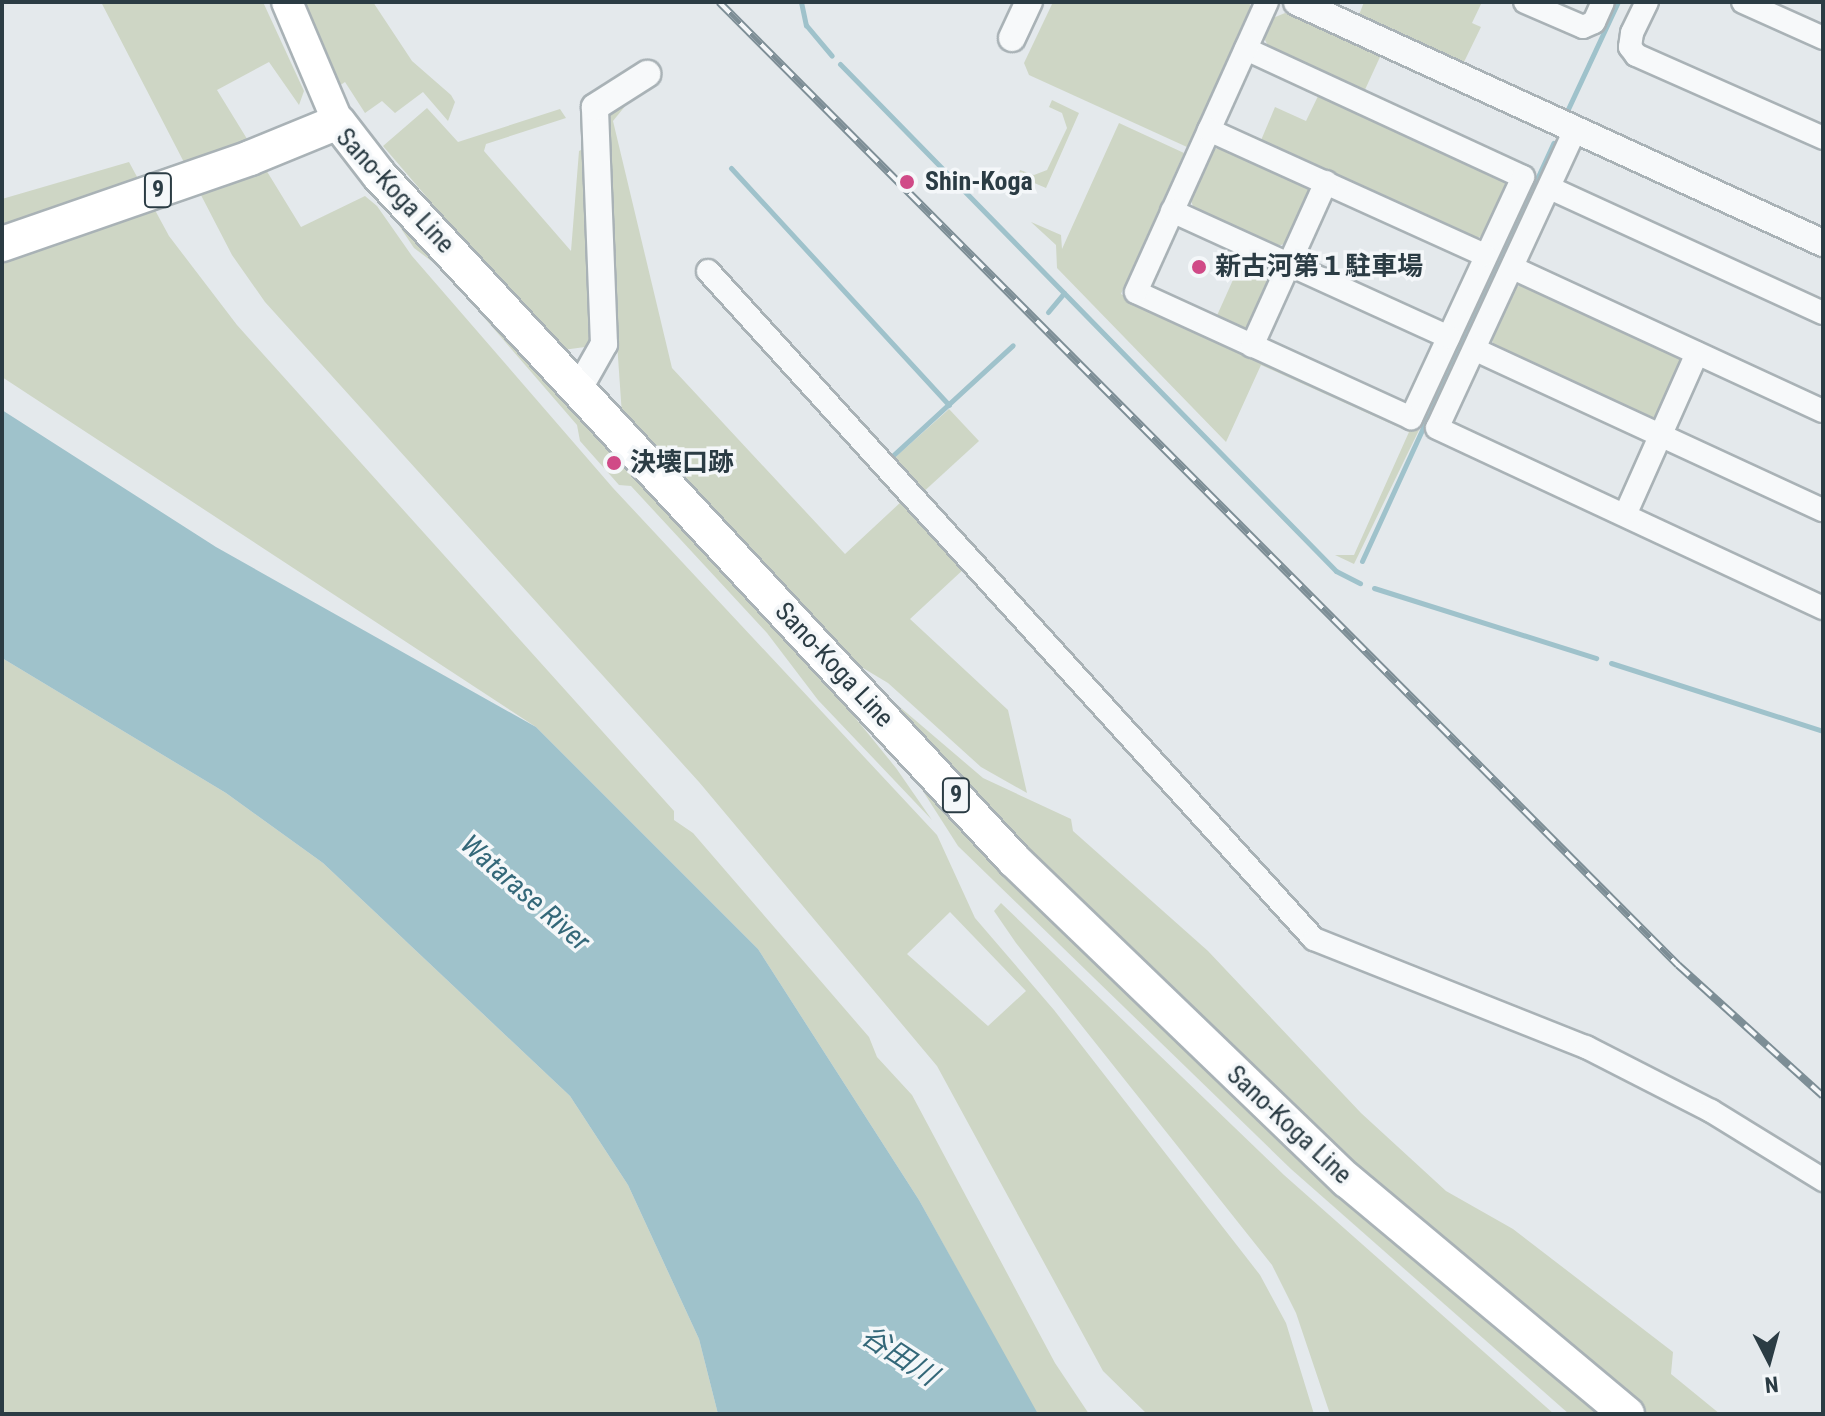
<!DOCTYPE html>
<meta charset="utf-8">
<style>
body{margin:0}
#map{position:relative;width:1825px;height:1416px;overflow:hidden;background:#e4e9ec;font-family:"Roboto Condensed","Noto Sans JP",sans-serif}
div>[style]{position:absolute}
.green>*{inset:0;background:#ced6c5}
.water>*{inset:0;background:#9fc2cb}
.stream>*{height:5px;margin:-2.5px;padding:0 2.5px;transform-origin:2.5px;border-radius:2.5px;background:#9fc2cb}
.roads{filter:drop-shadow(2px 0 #a9b2b6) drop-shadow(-2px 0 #a9b2b6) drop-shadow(0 2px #a9b2b6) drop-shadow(0 -2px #a9b2b6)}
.minor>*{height:22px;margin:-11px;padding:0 11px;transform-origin:11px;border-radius:11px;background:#f7f9fa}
.tertiary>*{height:26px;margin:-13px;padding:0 13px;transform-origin:13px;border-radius:13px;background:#f7f9fa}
.secondary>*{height:30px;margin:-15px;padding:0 15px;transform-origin:15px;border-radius:15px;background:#fff}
.primary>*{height:34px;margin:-17px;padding:0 17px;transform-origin:17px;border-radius:17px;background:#fff}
.rail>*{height:8px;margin-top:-4px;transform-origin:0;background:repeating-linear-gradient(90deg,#f4f7f9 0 15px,#7d8e96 0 30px);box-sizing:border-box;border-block:2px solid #7d8e96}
.dots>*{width:22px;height:22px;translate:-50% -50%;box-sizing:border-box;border:4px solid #f4f7f9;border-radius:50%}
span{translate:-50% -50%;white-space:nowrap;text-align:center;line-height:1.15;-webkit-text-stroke:7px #f4f7f9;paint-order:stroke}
.shield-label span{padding:2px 6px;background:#f4f7f9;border:2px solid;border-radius:6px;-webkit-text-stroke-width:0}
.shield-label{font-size:24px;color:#2b3c44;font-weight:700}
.poi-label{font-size:26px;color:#2b3c44;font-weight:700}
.left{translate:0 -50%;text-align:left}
.street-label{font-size:26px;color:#2b3c44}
.water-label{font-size:28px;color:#346879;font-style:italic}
.frame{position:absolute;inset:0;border:4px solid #2b3c44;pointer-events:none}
.north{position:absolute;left:1729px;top:1320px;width:80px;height:80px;-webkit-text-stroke:6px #f4f7f9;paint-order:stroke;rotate:174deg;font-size:22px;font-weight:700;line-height:32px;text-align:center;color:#2b3c44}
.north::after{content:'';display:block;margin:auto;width:28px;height:36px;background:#2b3c44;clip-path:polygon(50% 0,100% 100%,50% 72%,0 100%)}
</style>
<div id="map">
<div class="green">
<div style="clip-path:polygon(evenodd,101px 2px,263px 2px,304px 91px,299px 105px,269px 62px,217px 90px,301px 227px,365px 196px,377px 206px,412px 256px,613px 488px,937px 835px,975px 918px,1054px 1010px,1260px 1275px,1286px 1323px,1314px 1414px,1147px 1414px,1103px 1371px,937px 1066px,699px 782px,265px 302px,232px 255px,101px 2px,950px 912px,1026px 991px,988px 1026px,907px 954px,950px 912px)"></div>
<div style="clip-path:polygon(298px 2px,373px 2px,412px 61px,451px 95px,455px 102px,448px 121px,423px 92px,395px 113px,382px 101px,365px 113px,345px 82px,339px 86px)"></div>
<div style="clip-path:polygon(1053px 2px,1249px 2px,1251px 8px,1187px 147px,1029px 75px,1024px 63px)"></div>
<div style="clip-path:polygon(1364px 2px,1482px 2px,1472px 23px,1481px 27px,1464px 62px,1359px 15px)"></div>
<div style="clip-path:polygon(1285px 13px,1380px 57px,1363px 94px,1270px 50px,1264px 38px,1273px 18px)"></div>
<div style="clip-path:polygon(1321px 90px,1504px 174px,1509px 188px,1488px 234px,1470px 240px,1259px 145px,1275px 107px,1306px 121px)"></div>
<div style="clip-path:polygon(1052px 100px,1079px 113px,1046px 188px,1018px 176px,1020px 170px,1034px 175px,1047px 170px,1067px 128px,1062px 113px,1049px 107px)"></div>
<div style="clip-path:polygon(626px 105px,613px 121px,672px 368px,845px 554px,902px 501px,966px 567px,910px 619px,1008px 710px,1027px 793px,981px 767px,888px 683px,838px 653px,622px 415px,602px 126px,605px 115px)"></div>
<div style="clip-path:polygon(427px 108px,458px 142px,560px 109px,566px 118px,486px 144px,484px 151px,571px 251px,579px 151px,583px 149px,596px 330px,585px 347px,563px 350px,537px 326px,383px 146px)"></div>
<div style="clip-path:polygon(1119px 123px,1184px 153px,1121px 294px,1419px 430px,1354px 564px,1335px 555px,1354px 555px,1409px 432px,1261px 365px,1226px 442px,1057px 268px,1056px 245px,1031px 222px,1061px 235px,1062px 249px)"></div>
<div style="clip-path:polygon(1225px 146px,1306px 182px,1311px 196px,1290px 242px,1272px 248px,1196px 213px,1190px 199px,1212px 150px)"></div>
<div style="clip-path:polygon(129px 162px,169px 236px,237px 325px,674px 811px,674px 820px,693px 833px,869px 1037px,877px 1057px,912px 1095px,1055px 1363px,1089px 1414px,1038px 1414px,1034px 1409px,919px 1200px,758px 949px,536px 727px,2px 377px,2px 199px)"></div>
<div style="clip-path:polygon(386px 206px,801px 651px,896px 768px,932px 820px,818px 700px,767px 633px,631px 486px,619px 485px,580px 441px,577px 425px,442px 269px,414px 248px)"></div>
<div style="clip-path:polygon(1245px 253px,1268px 264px,1274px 278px,1252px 327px,1240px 331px,1215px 320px)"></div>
<div style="clip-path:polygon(1525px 284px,1679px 354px,1684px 366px,1661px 415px,1650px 419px,1495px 350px,1491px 337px,1513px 288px)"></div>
<div style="clip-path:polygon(949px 409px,979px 441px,920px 495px,890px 462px)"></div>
<div style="clip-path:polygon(2px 658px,226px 793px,323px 863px,570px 1096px,628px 1185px,699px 1339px,718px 1414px,2px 1414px)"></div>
<div style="clip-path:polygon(867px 679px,983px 778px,1071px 819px,1073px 831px,1208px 951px,1361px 1113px,1446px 1191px,1513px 1229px,1673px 1352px,1671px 1374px,1720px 1414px,1647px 1414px,1638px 1409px,1414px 1224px,1050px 881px)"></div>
<div style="clip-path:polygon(905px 763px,1604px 1414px,1569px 1414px,1291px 1169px,958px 846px)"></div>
<div style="clip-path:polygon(1001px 903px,1284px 1175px,1554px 1414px,1330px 1414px,1296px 1313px,1272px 1265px,1016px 943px,994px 911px)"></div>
</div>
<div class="water">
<div style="clip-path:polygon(2px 410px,216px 547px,536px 727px,758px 949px,919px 1200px,1038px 1414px,718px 1414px,699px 1339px,628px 1185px,570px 1096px,323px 863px,226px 793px,2px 658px)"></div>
</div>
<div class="stream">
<div style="left:801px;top:2px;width:24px;rotate:78deg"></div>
<div style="left:806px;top:25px;width:40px;rotate:50deg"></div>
<div style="left:840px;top:64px;width:709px;rotate:45.63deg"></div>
<div style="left:1336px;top:571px;width:27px;rotate:27deg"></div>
<div style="left:1568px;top:109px;width:118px;rotate:-65deg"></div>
<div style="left:731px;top:168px;width:322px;rotate:47.4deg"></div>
<div style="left:1048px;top:312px;width:25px;rotate:-50deg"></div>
<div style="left:889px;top:459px;width:168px;rotate:-42.6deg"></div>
<div style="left:1362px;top:561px;width:460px;rotate:-65.4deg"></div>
<div style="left:1374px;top:588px;width:233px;rotate:17.5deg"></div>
<div style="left:1611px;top:663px;width:223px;rotate:17.8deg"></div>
</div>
<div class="roads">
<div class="minor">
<div style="left:1525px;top:2px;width:63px;rotate:23.3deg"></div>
<div style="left:1583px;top:27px;width:12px;rotate:-24deg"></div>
<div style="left:1594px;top:22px;width:22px;rotate:-66deg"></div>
<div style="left:1647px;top:2px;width:34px;rotate:116deg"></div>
<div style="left:1632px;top:33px;width:14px;rotate:98deg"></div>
<div style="left:1630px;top:47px;width:10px;rotate:53deg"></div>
<div style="left:1636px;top:55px;width:205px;rotate:23.9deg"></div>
<div style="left:1743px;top:2px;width:88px;rotate:24.2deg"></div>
<div style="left:1246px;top:49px;width:305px;rotate:24.8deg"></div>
<div style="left:1523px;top:177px;width:266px;rotate:114.9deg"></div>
<div style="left:1411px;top:418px;width:302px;rotate:-155.4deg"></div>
<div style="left:1136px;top:292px;width:318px;rotate:-65.7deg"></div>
<div style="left:1209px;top:130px;width:302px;rotate:24.4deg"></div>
<div style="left:1575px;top:130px;width:328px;rotate:114.8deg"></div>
<div style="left:1437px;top:428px;width:426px;rotate:25deg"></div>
<div style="left:1550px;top:188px;width:300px;rotate:24.6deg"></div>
<div style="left:1172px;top:211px;width:304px;rotate:24.5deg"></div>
<div style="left:1513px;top:268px;width:341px;rotate:24.8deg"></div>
<div style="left:708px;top:271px;width:902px;rotate:47.79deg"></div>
<div style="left:1314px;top:939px;width:293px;rotate:21.7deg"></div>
<div style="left:1586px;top:1047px;width:140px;rotate:27.1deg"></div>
<div style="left:1711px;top:1111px;width:132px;rotate:31.6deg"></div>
<div style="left:1252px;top:346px;width:180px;rotate:-65.7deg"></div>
<div style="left:1476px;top:350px;width:382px;rotate:24.8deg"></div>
<div style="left:1625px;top:515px;width:177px;rotate:-66deg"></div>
</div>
<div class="tertiary">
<div style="left:1297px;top:2px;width:579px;rotate:24.62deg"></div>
<div style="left:1012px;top:38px;width:40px;rotate:-65deg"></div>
<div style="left:578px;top:390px;width:53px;rotate:-60.5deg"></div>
<div style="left:604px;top:344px;width:237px;rotate:-92.2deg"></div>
<div style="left:595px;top:107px;width:62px;rotate:-32.4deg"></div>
</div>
<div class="secondary">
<div style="left:287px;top:2px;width:130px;rotate:67deg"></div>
</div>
<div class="primary">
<div style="left:2px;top:244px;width:262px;rotate:-19.1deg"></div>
<div style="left:250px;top:158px;width:95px;rotate:-22.2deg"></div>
<div style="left:338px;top:122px;width:67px;rotate:52.3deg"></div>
<div style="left:379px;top:175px;width:934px;rotate:47.17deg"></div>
<div style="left:1014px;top:860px;width:462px;rotate:43.9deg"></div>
<div style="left:1347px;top:1180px;width:365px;rotate:39.9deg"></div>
</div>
</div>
<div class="rail">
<div style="left:719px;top:2px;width:1359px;rotate:45.12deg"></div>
<div style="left:1678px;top:965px;width:195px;rotate:42.1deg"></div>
</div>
<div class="dots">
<div style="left:907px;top:182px;background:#d04a87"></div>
<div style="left:1199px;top:267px;background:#d04a87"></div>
<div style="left:614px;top:463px;background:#d04a87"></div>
</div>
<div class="shield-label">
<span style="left:158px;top:190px">9</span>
<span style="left:956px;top:795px">9</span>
</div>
<div class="poi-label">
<span class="left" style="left:925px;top:182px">Shin-Koga</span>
<span class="left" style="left:1215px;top:267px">新古河第１駐車場</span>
<span class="left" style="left:630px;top:463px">決壊口跡</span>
</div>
<div class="street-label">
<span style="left:395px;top:191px;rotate:47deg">Sano-Koga Line</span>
<span style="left:834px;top:665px;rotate:47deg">Sano-Koga Line</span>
<span style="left:1289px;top:1125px;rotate:43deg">Sano-Koga Line</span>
</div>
<div class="water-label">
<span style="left:525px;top:893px;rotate:41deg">Watarase River</span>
<span style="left:899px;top:1356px;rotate:33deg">谷田川</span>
</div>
<div class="frame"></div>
<div class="north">N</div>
</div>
